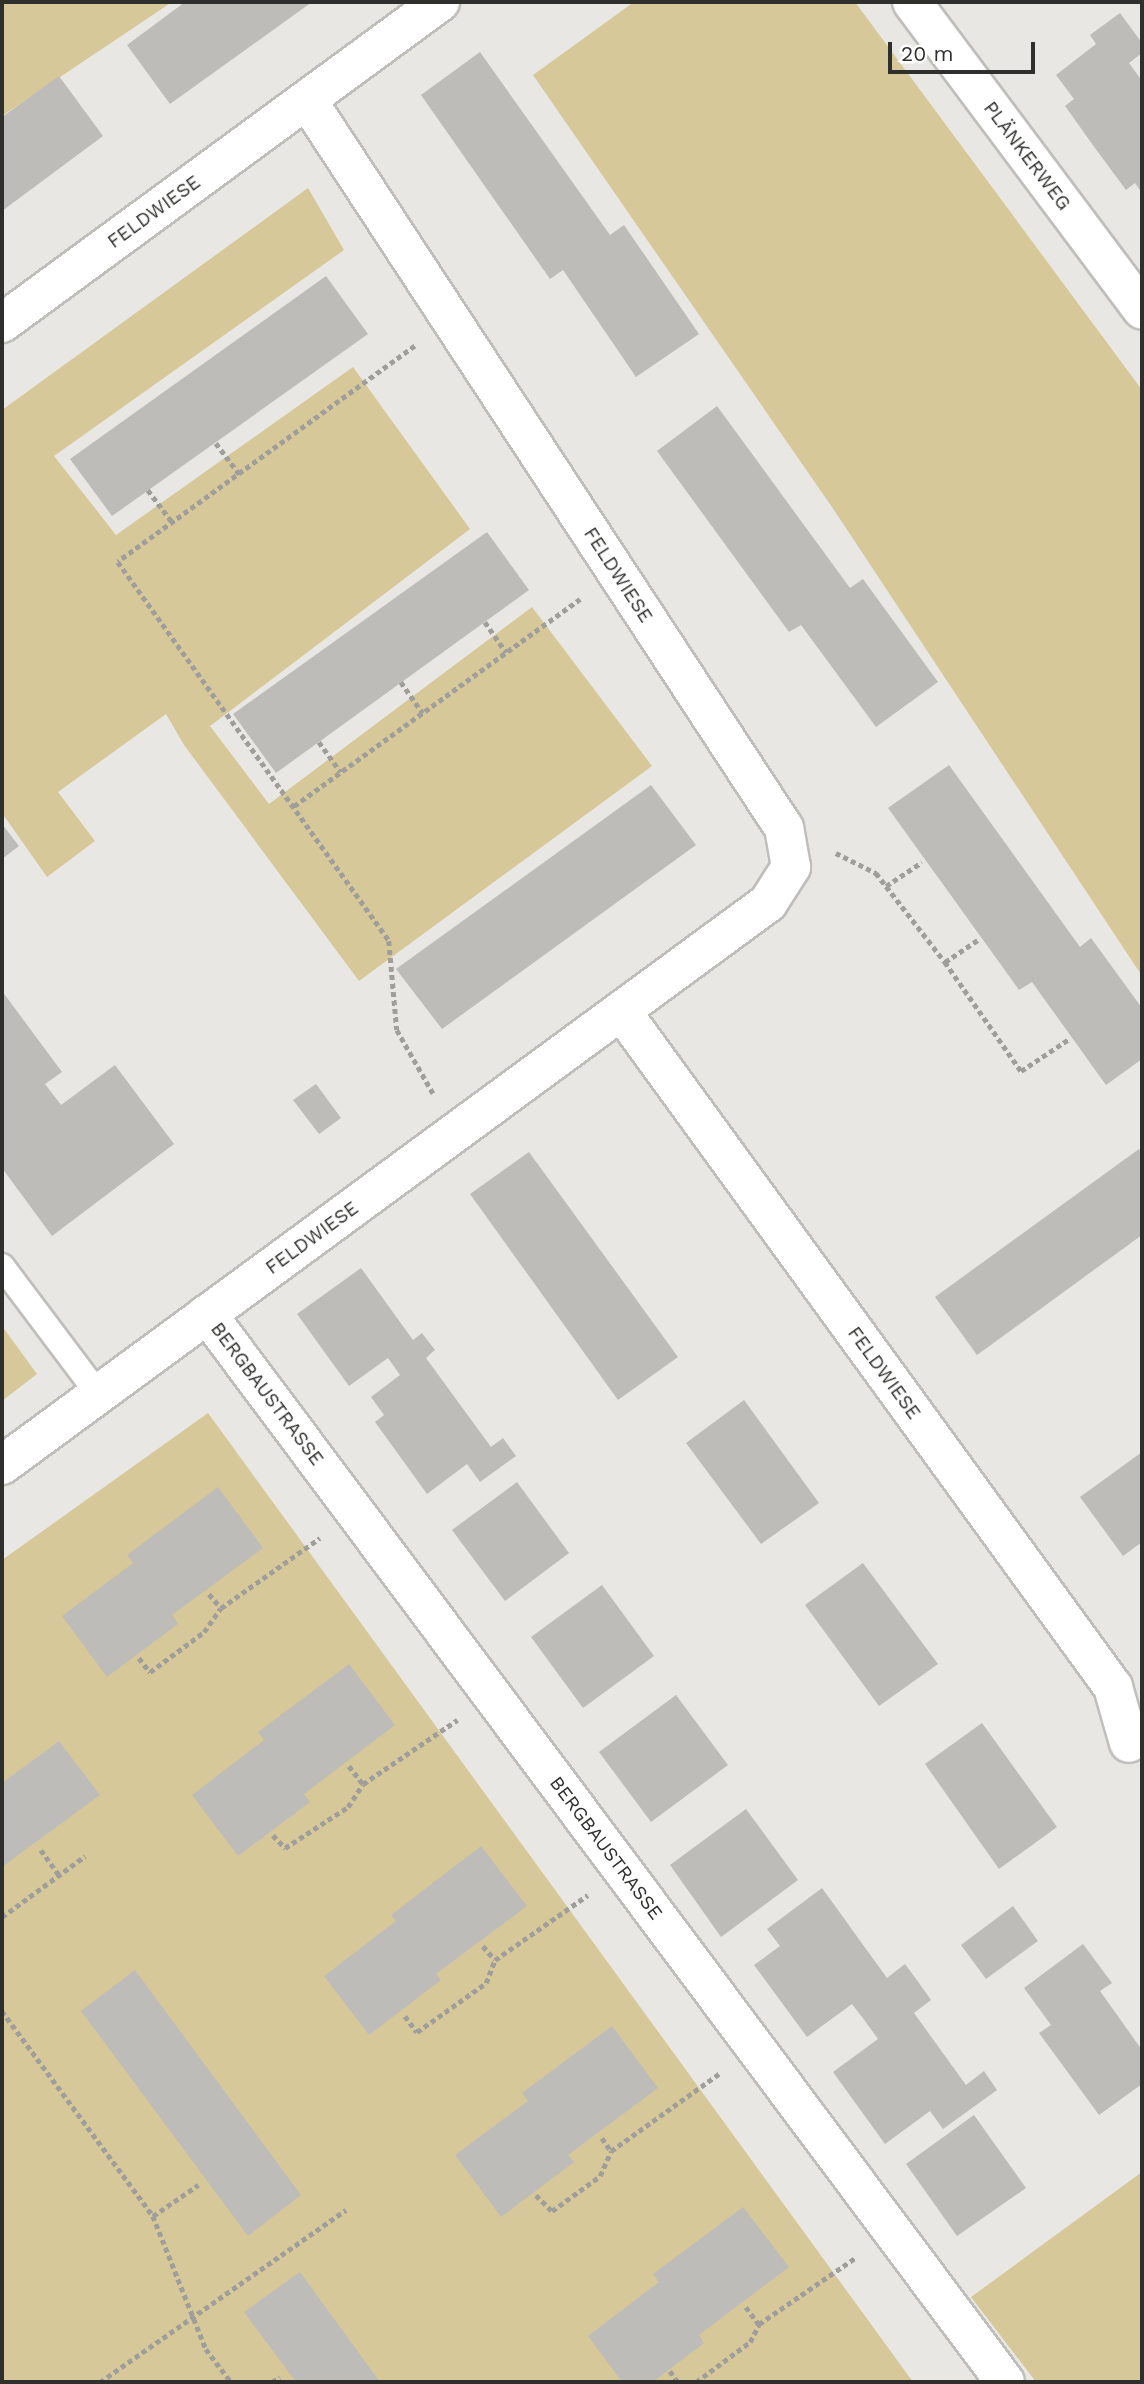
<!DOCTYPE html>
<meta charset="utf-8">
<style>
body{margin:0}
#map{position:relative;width:1144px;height:2384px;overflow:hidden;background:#e8e7e3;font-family:"Work Sans",sans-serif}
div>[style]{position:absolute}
.green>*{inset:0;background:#d7c899}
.building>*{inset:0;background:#bdbcb8}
.path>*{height:4.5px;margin-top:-2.25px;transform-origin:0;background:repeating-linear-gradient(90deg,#9f9e9b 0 5px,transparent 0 8.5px)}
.roads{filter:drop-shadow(2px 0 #bfbebb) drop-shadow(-2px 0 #bfbebb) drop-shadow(0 2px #bfbebb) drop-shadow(0 -2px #bfbebb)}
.lane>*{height:24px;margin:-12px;padding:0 12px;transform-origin:12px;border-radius:12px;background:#fff}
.street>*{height:38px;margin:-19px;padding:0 19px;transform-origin:19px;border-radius:19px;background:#fff}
span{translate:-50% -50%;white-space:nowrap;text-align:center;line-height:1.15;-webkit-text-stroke:6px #fff;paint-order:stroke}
.street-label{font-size:19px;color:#2f2f2d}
.frame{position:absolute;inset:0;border:4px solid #2f2f2d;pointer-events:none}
.scale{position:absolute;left:888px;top:42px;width:147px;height:32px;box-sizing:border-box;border:4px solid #2f2f2d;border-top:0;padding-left:9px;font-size:21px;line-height:24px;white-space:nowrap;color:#2f2f2d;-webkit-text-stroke:5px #fff;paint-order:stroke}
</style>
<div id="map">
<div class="green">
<div style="clip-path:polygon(2px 2px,172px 2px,2px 116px)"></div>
<div style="clip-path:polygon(634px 2px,855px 2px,1142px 390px,1142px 976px,834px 510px,533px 75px)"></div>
<div style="clip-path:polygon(308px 188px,344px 250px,54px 456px,116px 535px,353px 367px,470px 529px,210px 726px,269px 804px,532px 607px,652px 766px,359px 981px,184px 745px,166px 714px,58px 792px,95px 841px,47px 877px,2px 813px,2px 410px)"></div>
<div style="clip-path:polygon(2px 1326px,37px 1374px,2px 1401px)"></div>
<div style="clip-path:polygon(208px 1413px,913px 2382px,2px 2382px,2px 1560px)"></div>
<div style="clip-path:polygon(1142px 2172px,1142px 2382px,1036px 2382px,971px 2297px)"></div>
</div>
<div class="building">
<div style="clip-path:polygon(185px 2px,312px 2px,170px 104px,127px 45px)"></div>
<div style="clip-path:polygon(1120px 13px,1142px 43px,1142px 53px,1129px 63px,1142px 81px,1142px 193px,1135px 183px,1126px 190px,1095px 148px,1065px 106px,1074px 99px,1056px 75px,1096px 44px,1090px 35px)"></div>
<div style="clip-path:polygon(480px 52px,610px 235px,624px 225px,699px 334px,636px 377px,563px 270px,550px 279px,421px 95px)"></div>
<div style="clip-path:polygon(59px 76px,103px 136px,2px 211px,2px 117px)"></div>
<div style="clip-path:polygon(326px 276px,368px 334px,112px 516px,70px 459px)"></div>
<div style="clip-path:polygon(717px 406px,850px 588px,863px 579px,938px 682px,876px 727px,801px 625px,789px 632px,657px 451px)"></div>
<div style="clip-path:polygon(487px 532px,529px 590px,276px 773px,233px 714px)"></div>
<div style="clip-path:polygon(949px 765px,1080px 947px,1091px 938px,1142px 1008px,1142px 1059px,1106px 1085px,1032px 982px,1019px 990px,888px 808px)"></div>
<div style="clip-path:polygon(651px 785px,696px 845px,442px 1029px,396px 969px)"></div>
<div style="clip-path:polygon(2px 824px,19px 846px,2px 859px)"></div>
<div style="clip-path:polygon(2px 991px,62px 1072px,45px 1084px,61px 1105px,115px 1065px,174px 1144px,52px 1236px,2px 1168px)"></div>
<div style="clip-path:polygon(316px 1084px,341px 1118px,319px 1134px,293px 1100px)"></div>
<div style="clip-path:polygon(1139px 1149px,1142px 1155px,1142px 1235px,977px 1355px,935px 1297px)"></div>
<div style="clip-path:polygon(529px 1152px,678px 1357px,618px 1400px,470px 1194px)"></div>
<div style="clip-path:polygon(361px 1268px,413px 1340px,422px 1333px,435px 1350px,426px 1358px,491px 1447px,503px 1438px,516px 1456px,480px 1482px,467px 1464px,427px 1494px,375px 1422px,384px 1415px,371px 1397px,400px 1375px,388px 1358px,349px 1386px,297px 1314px)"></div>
<div style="clip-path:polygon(744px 1400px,819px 1503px,761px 1544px,686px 1443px)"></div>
<div style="clip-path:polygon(1142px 1452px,1142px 1542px,1123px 1556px,1080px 1497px)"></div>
<div style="clip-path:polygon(517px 1482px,569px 1553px,505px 1601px,452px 1530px)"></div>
<div style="clip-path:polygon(218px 1487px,263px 1548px,172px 1615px,178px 1624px,107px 1677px,62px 1616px,133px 1563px,127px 1555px)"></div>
<div style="clip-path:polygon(863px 1563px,938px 1664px,879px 1706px,805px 1605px)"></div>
<div style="clip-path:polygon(602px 1585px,654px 1656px,583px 1708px,531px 1637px)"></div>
<div style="clip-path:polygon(349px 1664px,395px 1725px,304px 1794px,310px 1802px,238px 1856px,192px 1795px,264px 1740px,258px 1732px)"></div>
<div style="clip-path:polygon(676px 1695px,728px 1765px,651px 1822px,599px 1752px)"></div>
<div style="clip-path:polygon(982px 1723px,1057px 1827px,999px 1869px,925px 1764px)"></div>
<div style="clip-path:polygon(59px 1741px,100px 1795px,2px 1867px,2px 1783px)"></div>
<div style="clip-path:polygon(746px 1809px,798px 1880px,721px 1937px,670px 1865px)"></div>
<div style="clip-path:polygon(481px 1846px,527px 1906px,436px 1974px,441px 1980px,369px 2035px,324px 1976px,396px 1921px,391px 1915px)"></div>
<div style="clip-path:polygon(822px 1888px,887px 1978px,905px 1964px,919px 1983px,931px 2000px,914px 2013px,966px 2085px,984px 2071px,997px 2090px,943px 2129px,930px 2111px,885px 2144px,833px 2072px,878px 2039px,865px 2021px,852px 2004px,807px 2037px,754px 1965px,780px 1946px,767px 1929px)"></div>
<div style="clip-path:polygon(1013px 1906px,1038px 1941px,986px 1979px,961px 1945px)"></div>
<div style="clip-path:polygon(1083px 1944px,1112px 1983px,1100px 1991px,1142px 2050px,1142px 2084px,1099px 2115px,1039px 2033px,1051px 2025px,1024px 1988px)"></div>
<div style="clip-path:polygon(135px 1970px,301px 2195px,248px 2236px,81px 2011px)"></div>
<div style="clip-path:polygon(612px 2026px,658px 2088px,568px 2155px,574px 2162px,501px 2217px,455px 2155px,528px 2101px,522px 2093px)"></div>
<div style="clip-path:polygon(974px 2115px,1026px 2188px,957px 2236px,906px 2164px)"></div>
<div style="clip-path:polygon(743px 2207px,789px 2267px,699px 2335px,704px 2343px,653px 2382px,622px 2382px,588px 2336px,659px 2282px,653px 2274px)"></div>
<div style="clip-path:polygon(300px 2272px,380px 2382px,296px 2382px,244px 2312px)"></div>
</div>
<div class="path">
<div style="left:415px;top:346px;width:367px;rotate:144deg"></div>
<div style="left:118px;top:562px;width:466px;rotate:54.4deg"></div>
<div style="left:389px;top:941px;width:89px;rotate:84.9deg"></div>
<div style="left:397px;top:1030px;width:73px;rotate:60.3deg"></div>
<div style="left:216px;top:443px;width:39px;rotate:53deg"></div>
<div style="left:148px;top:490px;width:40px;rotate:53deg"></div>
<div style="left:485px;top:622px;width:37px;rotate:55deg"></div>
<div style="left:401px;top:682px;width:38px;rotate:55deg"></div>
<div style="left:319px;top:742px;width:37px;rotate:54deg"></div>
<div style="left:294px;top:806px;width:353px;rotate:-35.9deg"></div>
<div style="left:836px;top:853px;width:45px;rotate:26.6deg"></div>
<div style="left:876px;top:873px;width:113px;rotate:52.2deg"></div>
<div style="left:945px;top:962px;width:133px;rotate:55.1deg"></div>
<div style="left:1021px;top:1071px;width:58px;rotate:-33.7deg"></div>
<div style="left:886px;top:886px;width:43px;rotate:-33.7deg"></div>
<div style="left:945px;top:962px;width:40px;rotate:-34deg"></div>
<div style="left:209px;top:1594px;width:18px;rotate:49deg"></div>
<div style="left:139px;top:1658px;width:18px;rotate:52deg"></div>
<div style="left:150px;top:1672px;width:67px;rotate:-36.5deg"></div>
<div style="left:204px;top:1632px;width:29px;rotate:-55deg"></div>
<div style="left:221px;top:1608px;width:121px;rotate:-35.3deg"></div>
<div style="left:349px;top:1766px;width:23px;rotate:52deg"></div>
<div style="left:273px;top:1835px;width:18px;rotate:47deg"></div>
<div style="left:285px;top:1848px;width:75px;rotate:-33.1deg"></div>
<div style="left:348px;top:1807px;width:27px;rotate:-57deg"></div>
<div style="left:363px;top:1784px;width:114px;rotate:-34.2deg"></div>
<div style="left:41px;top:1850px;width:31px;rotate:54deg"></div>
<div style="left:2px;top:1917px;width:103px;rotate:-36.3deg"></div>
<div style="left:483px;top:1946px;width:18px;rotate:49deg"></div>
<div style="left:2px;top:2011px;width:255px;rotate:53.6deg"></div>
<div style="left:153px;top:2216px;width:143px;rotate:68.3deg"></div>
<div style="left:206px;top:2349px;width:41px;rotate:52.9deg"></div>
<div style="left:405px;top:2016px;width:20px;rotate:53deg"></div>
<div style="left:417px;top:2032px;width:85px;rotate:-35.4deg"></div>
<div style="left:486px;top:1983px;width:25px;rotate:-69deg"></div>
<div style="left:495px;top:1960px;width:113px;rotate:-35deg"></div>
<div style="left:602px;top:2138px;width:16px;rotate:55deg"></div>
<div style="left:536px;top:2195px;width:23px;rotate:45deg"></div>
<div style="left:552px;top:2211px;width:59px;rotate:-36.1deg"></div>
<div style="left:600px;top:2176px;width:27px;rotate:-66deg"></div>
<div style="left:611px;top:2151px;width:134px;rotate:-35.6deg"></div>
<div style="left:153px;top:2216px;width:55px;rotate:-34.6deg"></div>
<div style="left:746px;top:2307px;width:21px;rotate:53deg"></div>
<div style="left:670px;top:2371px;width:14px;rotate:54deg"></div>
<div style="left:100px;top:2382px;width:300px;rotate:-35deg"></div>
<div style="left:272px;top:2382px;width:9px;rotate:-32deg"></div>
<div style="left:696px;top:2382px;width:67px;rotate:-36.5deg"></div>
<div style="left:750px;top:2342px;width:20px;rotate:-63deg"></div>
<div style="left:759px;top:2324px;width:116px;rotate:-34.5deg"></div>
</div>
<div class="roads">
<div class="lane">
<div style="left:2px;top:1266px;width:160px;rotate:53.1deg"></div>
</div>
<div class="street">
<div style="left:912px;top:2px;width:384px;rotate:53.2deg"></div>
<div style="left:2px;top:323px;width:543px;rotate:-36.24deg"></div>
<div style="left:622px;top:1012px;width:835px;rotate:53.97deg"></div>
<div style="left:1113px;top:1687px;width:58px;rotate:74.1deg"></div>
<div style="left:207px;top:1314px;width:1333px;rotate:53.23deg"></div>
<div style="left:2px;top:1465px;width:950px;rotate:-36.27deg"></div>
<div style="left:768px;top:903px;width:43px;rotate:-57.4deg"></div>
<div style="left:791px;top:867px;width:40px;rotate:-100deg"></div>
<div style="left:784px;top:828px;width:870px;rotate:-123.23deg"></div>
</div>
</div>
<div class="street-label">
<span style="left:1027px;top:156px;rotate:53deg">PLÄNKERWEG</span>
<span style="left:154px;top:212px;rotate:-36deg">FELDWIESE</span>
<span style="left:618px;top:575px;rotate:57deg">FELDWIESE</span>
<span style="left:312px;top:1238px;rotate:-36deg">FELDWIESE</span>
<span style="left:884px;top:1373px;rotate:54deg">FELDWIESE</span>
<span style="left:267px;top:1394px;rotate:53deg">BERGBAUSTRASSE</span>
<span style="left:606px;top:1848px;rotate:53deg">BERGBAUSTRASSE</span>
</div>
<div class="frame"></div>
<div class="scale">20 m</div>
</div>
